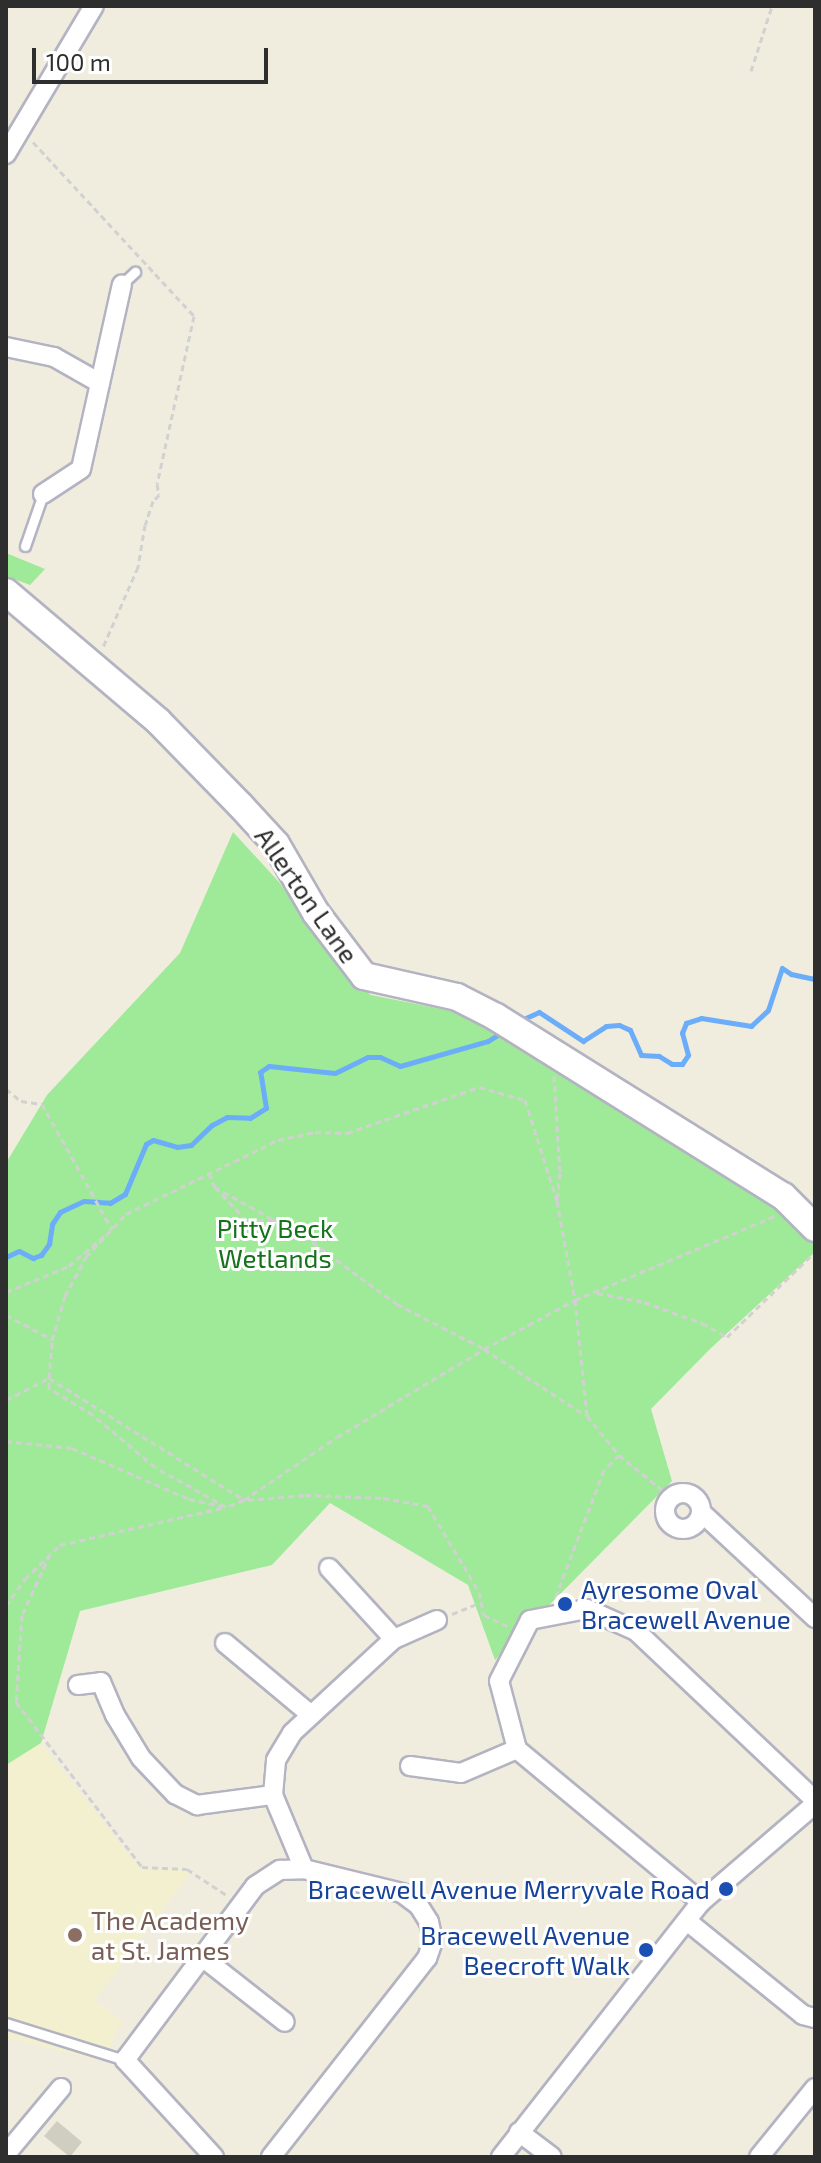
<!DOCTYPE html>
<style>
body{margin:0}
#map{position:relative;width:821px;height:2163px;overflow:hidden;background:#f0eddf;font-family:"Exo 2",sans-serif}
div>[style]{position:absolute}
.education>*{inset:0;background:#f2f0ce}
.green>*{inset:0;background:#9eea98}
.stream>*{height:5px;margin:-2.5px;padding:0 2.5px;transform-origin:2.5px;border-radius:2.5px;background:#6badf9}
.building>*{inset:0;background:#cfcec1}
.path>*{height:3px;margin-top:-1.5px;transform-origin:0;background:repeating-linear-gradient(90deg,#d1d1d1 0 6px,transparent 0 10px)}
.roads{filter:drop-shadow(2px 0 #b4b3c2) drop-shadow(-2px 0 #b4b3c2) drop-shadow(0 2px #b4b3c2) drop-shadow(0 -2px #b4b3c2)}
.lane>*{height:9px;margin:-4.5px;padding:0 4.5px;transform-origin:4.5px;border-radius:4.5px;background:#fff}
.street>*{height:18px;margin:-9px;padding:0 9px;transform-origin:9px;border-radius:9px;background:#fff}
.street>.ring{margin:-9px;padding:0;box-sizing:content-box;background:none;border:18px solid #fff;border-radius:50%}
.secondary>*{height:26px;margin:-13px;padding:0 13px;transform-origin:13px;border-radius:13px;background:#fff}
.dots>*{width:22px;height:22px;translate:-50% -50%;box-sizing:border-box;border:4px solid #fff;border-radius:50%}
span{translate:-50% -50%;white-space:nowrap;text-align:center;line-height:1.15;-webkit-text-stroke:6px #fff;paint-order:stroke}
.street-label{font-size:26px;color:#2e2e2e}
.park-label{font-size:26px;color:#15731b}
.transit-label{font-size:26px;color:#164399}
.left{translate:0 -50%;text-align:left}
.right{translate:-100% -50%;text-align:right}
.education-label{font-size:26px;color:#785e54}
.frame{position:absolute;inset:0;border:8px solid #2e2e2e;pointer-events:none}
.scale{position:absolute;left:32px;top:48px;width:236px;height:36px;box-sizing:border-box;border:4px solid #2e2e2e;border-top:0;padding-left:10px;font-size:24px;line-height:28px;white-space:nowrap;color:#2e2e2e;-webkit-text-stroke:6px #fff;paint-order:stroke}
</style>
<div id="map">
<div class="education">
<div style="clip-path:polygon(41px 1743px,127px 1852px,146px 1870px,193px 1869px,95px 2000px,123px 2022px,116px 2030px,106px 2062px,8px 2038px,6px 2041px,6px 1765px)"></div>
</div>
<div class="green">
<div style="clip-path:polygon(6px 553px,45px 569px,30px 585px,6px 576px)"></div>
<div style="clip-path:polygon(233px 832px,279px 882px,342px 972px,371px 995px,472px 1015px,559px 1072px,717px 1161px,815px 1243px,815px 1252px,710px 1349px,651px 1409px,672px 1481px,495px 1660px,468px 1585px,330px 1503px,272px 1565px,80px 1611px,41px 1743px,6px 1765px,6px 1163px,47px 1095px,180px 953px)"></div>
</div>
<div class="stream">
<div style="left:519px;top:1021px;width:22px;rotate:-24deg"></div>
<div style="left:539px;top:1012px;width:53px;rotate:33.4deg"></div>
<div style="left:583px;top:1041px;width:27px;rotate:-33deg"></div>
<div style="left:606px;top:1026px;width:13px;rotate:-4deg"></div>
<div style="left:619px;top:1025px;width:12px;rotate:24deg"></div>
<div style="left:630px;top:1030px;width:27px;rotate:66deg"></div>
<div style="left:641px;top:1055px;width:18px;rotate:3deg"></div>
<div style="left:659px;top:1056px;width:15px;rotate:32deg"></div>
<div style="left:672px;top:1064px;width:10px"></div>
<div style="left:682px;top:1064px;width:11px;rotate:-56deg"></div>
<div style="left:688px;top:1055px;width:23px;rotate:-105deg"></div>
<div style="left:682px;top:1033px;width:11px;rotate:-68deg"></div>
<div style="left:686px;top:1023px;width:16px;rotate:-18deg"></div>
<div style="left:701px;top:1018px;width:51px;rotate:9.1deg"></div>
<div style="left:751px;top:1026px;width:23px;rotate:-43deg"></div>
<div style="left:768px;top:1010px;width:44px;rotate:-71.6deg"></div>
<div style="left:782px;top:968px;width:11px;rotate:34deg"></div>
<div style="left:791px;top:974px;width:25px;rotate:12deg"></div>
<div style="left:6px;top:1257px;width:14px;rotate:-25deg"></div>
<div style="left:19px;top:1251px;width:16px;rotate:27deg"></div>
<div style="left:33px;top:1258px;width:9px;rotate:-21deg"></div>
<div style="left:41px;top:1255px;width:14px;rotate:-54deg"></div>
<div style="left:49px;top:1244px;width:20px;rotate:-81deg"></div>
<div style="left:52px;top:1224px;width:14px;rotate:-56deg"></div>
<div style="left:60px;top:1212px;width:26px;rotate:-25deg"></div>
<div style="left:84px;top:1201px;width:26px;rotate:4deg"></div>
<div style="left:110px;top:1203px;width:17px;rotate:-31deg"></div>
<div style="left:125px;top:1194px;width:54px;rotate:-67.2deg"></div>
<div style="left:146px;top:1144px;width:8px;rotate:-30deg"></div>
<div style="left:153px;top:1140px;width:25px;rotate:16deg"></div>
<div style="left:177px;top:1147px;width:14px;rotate:-8deg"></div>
<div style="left:191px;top:1145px;width:29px;rotate:-44deg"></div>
<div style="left:212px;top:1125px;width:17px;rotate:-28deg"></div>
<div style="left:227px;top:1117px;width:23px;rotate:2deg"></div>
<div style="left:250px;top:1118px;width:19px;rotate:-32deg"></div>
<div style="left:266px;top:1108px;width:36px;rotate:-99deg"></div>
<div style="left:260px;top:1072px;width:11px;rotate:-34deg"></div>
<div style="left:269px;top:1066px;width:66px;rotate:6.1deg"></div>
<div style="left:335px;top:1073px;width:37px;rotate:-26deg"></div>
<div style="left:368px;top:1057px;width:12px"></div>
<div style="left:380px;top:1057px;width:22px;rotate:24deg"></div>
<div style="left:400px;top:1066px;width:91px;rotate:-15.9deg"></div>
<div style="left:488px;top:1041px;width:19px;rotate:-32deg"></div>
</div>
<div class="building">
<div style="clip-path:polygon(57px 2121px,82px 2142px,70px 2157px,44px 2136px)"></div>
</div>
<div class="path">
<div style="left:751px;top:71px;width:68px;rotate:-72.1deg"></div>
<div style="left:33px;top:142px;width:237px;rotate:47.2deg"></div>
<div style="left:194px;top:316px;width:172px;rotate:102.4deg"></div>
<div style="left:157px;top:484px;width:11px;rotate:80deg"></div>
<div style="left:159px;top:495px;width:8px;rotate:135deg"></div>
<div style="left:153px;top:501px;width:25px;rotate:108deg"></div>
<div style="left:145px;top:525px;width:43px;rotate:99.5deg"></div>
<div style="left:138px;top:567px;width:87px;rotate:113.6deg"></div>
<div style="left:554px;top:1076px;width:97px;rotate:86.5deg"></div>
<div style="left:560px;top:1173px;width:27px;rotate:96deg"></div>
<div style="left:6px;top:1089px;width:19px;rotate:39deg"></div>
<div style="left:21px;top:1101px;width:21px;rotate:8deg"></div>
<div style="left:42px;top:1104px;width:144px;rotate:60.9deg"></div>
<div style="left:209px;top:1173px;width:15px;rotate:67deg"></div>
<div style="left:272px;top:1219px;width:65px;rotate:-150.7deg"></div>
<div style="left:215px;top:1187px;width:48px;rotate:46.7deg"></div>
<div style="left:248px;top:1222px;width:24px;rotate:-7deg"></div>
<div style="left:272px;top:1219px;width:36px;rotate:28deg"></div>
<div style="left:304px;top:1236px;width:115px;rotate:36.2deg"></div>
<div style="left:397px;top:1304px;width:98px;rotate:27.3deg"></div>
<div style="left:484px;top:1349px;width:121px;rotate:33.2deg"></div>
<div style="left:6px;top:1292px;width:68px;rotate:-22.4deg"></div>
<div style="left:69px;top:1266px;width:52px;rotate:-40.4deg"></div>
<div style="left:597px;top:1293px;width:48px;rotate:10.8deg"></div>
<div style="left:644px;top:1302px;width:62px;rotate:19.9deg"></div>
<div style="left:702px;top:1323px;width:29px;rotate:29deg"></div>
<div style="left:727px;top:1337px;width:122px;rotate:-44deg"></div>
<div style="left:6px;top:1315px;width:52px;rotate:27.6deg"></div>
<div style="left:6px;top:1400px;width:48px;rotate:-27.1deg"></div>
<div style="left:49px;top:1378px;width:230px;rotate:32deg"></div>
<div style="left:244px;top:1500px;width:19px;rotate:159deg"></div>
<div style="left:226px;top:1507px;width:81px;rotate:-150.6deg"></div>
<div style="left:155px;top:1467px;width:81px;rotate:-140deg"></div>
<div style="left:93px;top:1415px;width:52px;rotate:-148.5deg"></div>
<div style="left:49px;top:1388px;width:10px;rotate:-90deg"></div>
<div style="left:49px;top:1378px;width:38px;rotate:-85deg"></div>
<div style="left:52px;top:1340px;width:46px;rotate:-73.5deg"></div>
<div style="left:65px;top:1296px;width:44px;rotate:-61.7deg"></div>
<div style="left:86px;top:1257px;width:59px;rotate:-47.1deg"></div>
<div style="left:126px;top:1214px;width:169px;rotate:-26deg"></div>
<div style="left:278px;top:1140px;width:38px;rotate:-12deg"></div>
<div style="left:315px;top:1132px;width:32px;rotate:2deg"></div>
<div style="left:347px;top:1133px;width:140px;rotate:-19.2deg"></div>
<div style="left:479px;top:1087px;width:48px;rotate:15.8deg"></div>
<div style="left:525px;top:1100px;width:106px;rotate:72.4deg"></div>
<div style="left:557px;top:1201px;width:101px;rotate:79.7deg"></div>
<div style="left:575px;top:1300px;width:117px;rotate:84.1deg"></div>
<div style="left:587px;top:1416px;width:50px;rotate:50.6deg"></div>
<div style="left:619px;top:1455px;width:21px;rotate:135deg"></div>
<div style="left:604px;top:1470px;width:137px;rotate:110.9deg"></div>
<div style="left:6px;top:1441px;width:66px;rotate:6.1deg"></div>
<div style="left:72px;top:1448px;width:128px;rotate:23.6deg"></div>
<div style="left:189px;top:1499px;width:34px;rotate:12deg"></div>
<div style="left:619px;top:1455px;width:67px;rotate:38.9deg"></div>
<div style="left:244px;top:1500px;width:112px;rotate:-34.1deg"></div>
<div style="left:337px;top:1437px;width:171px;rotate:-30.9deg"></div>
<div style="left:484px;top:1349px;width:103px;rotate:-28.3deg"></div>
<div style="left:575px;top:1300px;width:217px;rotate:-22.8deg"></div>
<div style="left:248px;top:1500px;width:57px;rotate:-5deg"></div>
<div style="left:305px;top:1495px;width:78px;rotate:2.2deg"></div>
<div style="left:383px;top:1498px;width:46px;rotate:10.1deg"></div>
<div style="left:428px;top:1506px;width:100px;rotate:59.3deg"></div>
<div style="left:479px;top:1592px;width:24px;rotate:78deg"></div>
<div style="left:484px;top:1615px;width:26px;rotate:25deg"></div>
<div style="left:50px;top:1554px;width:67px;rotate:114.7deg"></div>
<div style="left:22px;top:1615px;width:87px;rotate:93.9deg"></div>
<div style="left:16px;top:1702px;width:208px;rotate:52.6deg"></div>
<div style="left:142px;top:1867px;width:45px;rotate:2.5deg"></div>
<div style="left:187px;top:1869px;width:49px;rotate:33.4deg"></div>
<div style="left:6px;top:1606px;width:33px;rotate:-55deg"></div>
<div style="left:25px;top:1579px;width:49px;rotate:-44.2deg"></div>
<div style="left:60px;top:1545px;width:170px;rotate:-12.9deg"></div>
<div style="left:452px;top:1614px;width:31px;rotate:-22deg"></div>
</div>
<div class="roads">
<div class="lane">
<div style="left:122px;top:284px;width:18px;rotate:-43deg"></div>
<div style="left:25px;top:546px;width:55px;rotate:-70.9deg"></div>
<div style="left:6px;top:2023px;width:125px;rotate:17.3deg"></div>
</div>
<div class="street">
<div style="left:6px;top:154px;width:172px;rotate:-59.3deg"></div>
<div style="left:6px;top:347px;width:49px;rotate:11.8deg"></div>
<div style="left:54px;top:357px;width:53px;rotate:29.5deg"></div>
<div style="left:43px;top:494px;width:45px;rotate:-33.3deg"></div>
<div style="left:81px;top:469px;width:189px;rotate:-77.5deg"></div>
<div class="ring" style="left:665px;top:1493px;width:18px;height:18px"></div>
<div style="left:701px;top:1512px;width:156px;rotate:42.9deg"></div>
<div style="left:329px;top:1568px;width:96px;rotate:47.5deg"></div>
<div style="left:225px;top:1643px;width:112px;rotate:39.9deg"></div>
<div style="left:78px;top:1685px;width:23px;rotate:-7deg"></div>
<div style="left:101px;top:1682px;width:36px;rotate:67deg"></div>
<div style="left:115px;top:1715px;width:50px;rotate:58.8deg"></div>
<div style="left:141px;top:1758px;width:50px;rotate:46.6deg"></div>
<div style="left:175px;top:1794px;width:25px;rotate:27deg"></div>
<div style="left:197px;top:1805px;width:77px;rotate:-7.5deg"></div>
<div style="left:410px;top:1766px;width:51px;rotate:7.8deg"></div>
<div style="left:461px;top:1773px;width:61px;rotate:-23.2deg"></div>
<div style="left:304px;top:1869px;width:80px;rotate:-112.7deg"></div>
<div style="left:273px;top:1795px;width:35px;rotate:-85deg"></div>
<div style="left:276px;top:1760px;width:31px;rotate:-59deg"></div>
<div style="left:292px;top:1733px;width:139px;rotate:-42.7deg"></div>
<div style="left:394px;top:1639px;width:47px;rotate:-23.8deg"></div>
<div style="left:701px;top:1902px;width:239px;rotate:-140.3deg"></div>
<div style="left:517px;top:1749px;width:70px;rotate:-104.8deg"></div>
<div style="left:499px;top:1681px;width:68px;rotate:-63.1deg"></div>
<div style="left:530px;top:1620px;width:58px;rotate:-10.9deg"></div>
<div style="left:587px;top:1609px;width:54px;rotate:24.2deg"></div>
<div style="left:636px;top:1631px;width:246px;rotate:43.4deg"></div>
<div style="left:687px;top:1921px;width:149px;rotate:39deg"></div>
<div style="left:803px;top:2015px;width:12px;rotate:14deg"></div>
<div style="left:202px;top:1957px;width:105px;rotate:38.1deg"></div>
<div style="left:519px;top:2132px;width:41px;rotate:37.1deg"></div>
<div style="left:6px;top:2154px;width:86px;rotate:-50.2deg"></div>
<div style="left:214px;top:2157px;width:132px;rotate:-132.5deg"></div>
<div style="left:125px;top:2060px;width:217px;rotate:-53.2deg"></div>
<div style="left:255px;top:1886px;width:30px;rotate:-33deg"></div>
<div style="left:280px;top:1870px;width:24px;rotate:-2deg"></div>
<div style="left:304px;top:1869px;width:101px;rotate:13.8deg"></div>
<div style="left:402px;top:1893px;width:21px;rotate:37deg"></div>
<div style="left:419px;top:1906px;width:19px;rotate:58deg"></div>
<div style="left:429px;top:1922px;width:19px;rotate:78deg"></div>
<div style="left:433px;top:1941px;width:18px;rotate:109deg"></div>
<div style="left:427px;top:1958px;width:253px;rotate:128.1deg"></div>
<div style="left:501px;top:2157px;width:324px;rotate:-51.9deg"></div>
<div style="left:701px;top:1902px;width:150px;rotate:-40.7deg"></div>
<div style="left:759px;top:2157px;width:89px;rotate:-50.9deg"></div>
</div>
<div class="secondary">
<div style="left:6px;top:592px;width:199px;rotate:40.3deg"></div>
<div style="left:158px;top:721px;width:117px;rotate:45.7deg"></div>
<div style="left:240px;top:805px;width:53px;rotate:47.3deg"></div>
<div style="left:276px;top:844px;width:80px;rotate:59.9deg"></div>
<div style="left:316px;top:913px;width:79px;rotate:52.7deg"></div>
<div style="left:364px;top:976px;width:95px;rotate:12.7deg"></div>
<div style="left:457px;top:997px;width:44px;rotate:27.1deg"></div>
<div style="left:496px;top:1017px;width:338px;rotate:32deg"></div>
<div style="left:783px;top:1196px;width:45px;rotate:45deg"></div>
</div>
</div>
<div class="dots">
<div style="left:565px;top:1604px;background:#1a4fb4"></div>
<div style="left:726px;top:1889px;background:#1a4fb4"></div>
<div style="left:75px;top:1935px;background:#8d6e63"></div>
<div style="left:646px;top:1950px;background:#1a4fb4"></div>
</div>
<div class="street-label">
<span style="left:307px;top:895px;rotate:55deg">Allerton Lane</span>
</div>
<div class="park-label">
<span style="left:275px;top:1243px">Pitty Beck<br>Wetlands</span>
</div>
<div class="transit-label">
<span class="left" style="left:581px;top:1604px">Ayresome Oval<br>Bracewell Avenue</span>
<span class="right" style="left:710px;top:1889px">Bracewell Avenue Merryvale Road</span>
<span class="right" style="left:630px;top:1950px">Bracewell Avenue<br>Beecroft Walk</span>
</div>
<div class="education-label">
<span class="left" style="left:91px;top:1935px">The Academy<br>at St. James</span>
</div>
<div class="frame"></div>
<div class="scale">100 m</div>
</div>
